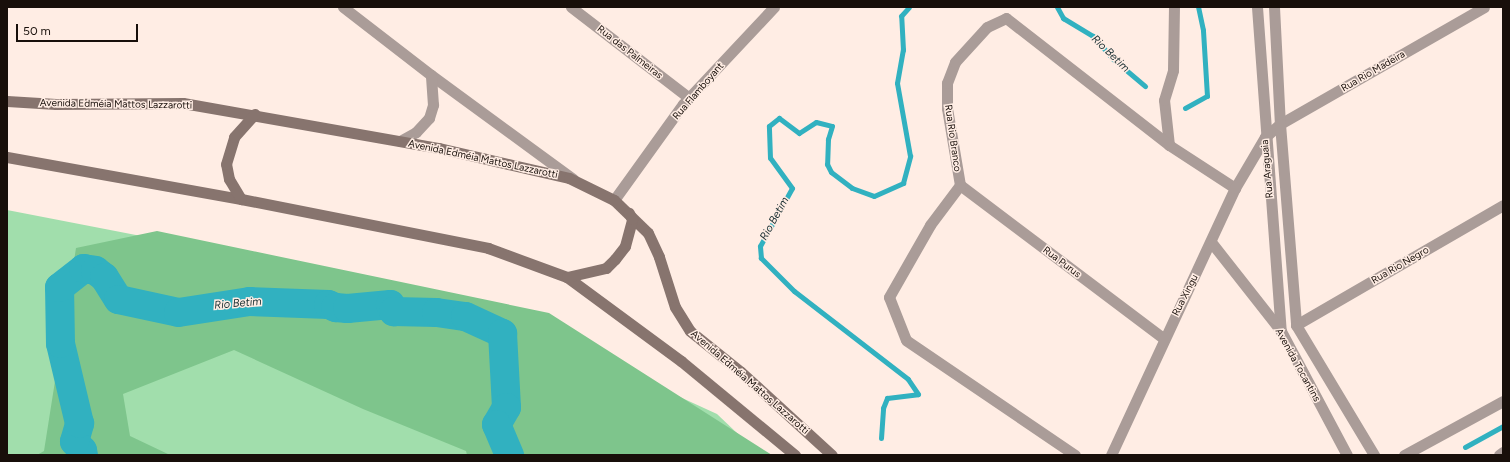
<!DOCTYPE html>
<meta charset="utf-8">
<style>
body{margin:0}
#map{position:relative;width:1510px;height:462px;overflow:hidden;background:#ffede4;font-family:Figtree,sans-serif}
div>[style]{position:absolute}
.green>*{inset:0;background:#a1deac}
.forest>*{inset:0;background:#7ec58c}
.stream>*{height:5px;margin:-2.5px;padding:0 2.5px;transform-origin:2.5px;border-radius:2.5px;background:#31b1c0}
.river>*{height:29px;margin:-14.5px;padding:0 14.5px;transform-origin:14.5px;border-radius:14.5px;background:#31b1c0}
.minor>*{height:11px;margin:-5.5px;padding:0 5.5px;transform-origin:5.5px;border-radius:5.5px;background:#aa9c98}
.tertiary>*{height:11px;margin:-5.5px;padding:0 5.5px;transform-origin:5.5px;border-radius:5.5px;background:#aa9c98}
.secondary>*{height:11px;margin:-5.5px;padding:0 5.5px;transform-origin:5.5px;border-radius:5.5px;background:#87746e}
span{translate:-50% -50%;white-space:nowrap;text-align:center;line-height:1.15;-webkit-text-stroke:3px #ffede4;paint-order:stroke}
.street-label{font-size:10px;color:#180f0a}
.water-label{font-size:11px;color:#1b3033;font-style:italic}
.frame{position:absolute;inset:0;border:8px solid #180f0a;pointer-events:none}
.scale{position:absolute;left:16px;top:24px;width:122px;height:18px;box-sizing:border-box;border:2px solid #180f0a;border-top:0;padding-left:5px;font-size:12px;line-height:14px;white-space:nowrap;color:#180f0a;-webkit-text-stroke:3px #ffede4;paint-order:stroke}
</style>
<div id="map">
<div class="green">
<div style="clip-path:polygon(7px 210px,466px 299px,717px 414px,760px 455px,7px 455px)"></div>
</div>
<div class="forest">
<div style="clip-path:polygon(157px 231px,549px 313px,772px 455px,467px 455px,466px 451px,363px 409px,234px 350px,123px 394px,130px 436px,170px 455px,37px 455px,44px 451px,76px 248px)"></div>
</div>
<div class="stream">
<div style="left:1057px;top:7px;width:13px;rotate:61deg"></div>
<div style="left:1063px;top:18px;width:35px;rotate:31deg"></div>
<div style="left:1093px;top:36px;width:30px;rotate:49deg"></div>
<div style="left:1113px;top:59px;width:42px;rotate:40.2deg"></div>
<div style="left:1185px;top:108px;width:25px;rotate:-29deg"></div>
<div style="left:1207px;top:96px;width:66px;rotate:-93.5deg"></div>
<div style="left:1203px;top:30px;width:24px;rotate:-102deg"></div>
<div style="left:881px;top:438px;width:30px;rotate:-86deg"></div>
<div style="left:883px;top:408px;width:11px;rotate:-68deg"></div>
<div style="left:887px;top:398px;width:31px;rotate:-7deg"></div>
<div style="left:918px;top:394px;width:18px;rotate:-124deg"></div>
<div style="left:908px;top:379px;width:144px;rotate:-142.3deg"></div>
<div style="left:794px;top:291px;width:47px;rotate:-135deg"></div>
<div style="left:761px;top:258px;width:12px;rotate:-95deg"></div>
<div style="left:760px;top:246px;width:66px;rotate:-61.1deg"></div>
<div style="left:792px;top:188px;width:37px;rotate:-126deg"></div>
<div style="left:770px;top:158px;width:32px;rotate:-92deg"></div>
<div style="left:769px;top:126px;width:13px;rotate:-39deg"></div>
<div style="left:779px;top:118px;width:25px;rotate:37deg"></div>
<div style="left:799px;top:133px;width:20px;rotate:-33deg"></div>
<div style="left:816px;top:122px;width:16px;rotate:14deg"></div>
<div style="left:832px;top:126px;width:14px;rotate:107deg"></div>
<div style="left:828px;top:139px;width:25px;rotate:92deg"></div>
<div style="left:827px;top:164px;width:9px;rotate:63deg"></div>
<div style="left:831px;top:172px;width:26px;rotate:37deg"></div>
<div style="left:852px;top:188px;width:23px;rotate:20deg"></div>
<div style="left:874px;top:196px;width:32px;rotate:-24deg"></div>
<div style="left:903px;top:183px;width:28px;rotate:-75deg"></div>
<div style="left:910px;top:156px;width:74px;rotate:-100.1deg"></div>
<div style="left:897px;top:83px;width:34px;rotate:-80deg"></div>
<div style="left:903px;top:50px;width:34px;rotate:-93deg"></div>
<div style="left:901px;top:16px;width:12px;rotate:-48deg"></div>
<div style="left:1465px;top:447px;width:43px;rotate:-28.9deg"></div>
</div>
<div class="river">
<div style="left:83px;top:455px;width:5px;rotate:-101deg"></div>
<div style="left:82px;top:450px;width:12px;rotate:-132deg"></div>
<div style="left:74px;top:441px;width:19px;rotate:-74deg"></div>
<div style="left:79px;top:423px;width:82px;rotate:-103.4deg"></div>
<div style="left:60px;top:343px;width:56px;rotate:-91deg"></div>
<div style="left:59px;top:287px;width:31px;rotate:-38deg"></div>
<div style="left:83px;top:268px;width:12px;rotate:9deg"></div>
<div style="left:95px;top:270px;width:11px;rotate:38deg"></div>
<div style="left:104px;top:277px;width:26px;rotate:58deg"></div>
<div style="left:118px;top:299px;width:61px;rotate:12.2deg"></div>
<div style="left:178px;top:312px;width:72px;rotate:-8.8deg"></div>
<div style="left:249px;top:301px;width:79px;rotate:2.2deg"></div>
<div style="left:328px;top:304px;width:8px;rotate:23deg"></div>
<div style="left:335px;top:307px;width:12px;rotate:5deg"></div>
<div style="left:347px;top:308px;width:43px;rotate:-5.3deg"></div>
<div style="left:390px;top:304px;width:8px;rotate:67deg"></div>
<div style="left:393px;top:311px;width:43px;rotate:1.3deg"></div>
<div style="left:436px;top:312px;width:29px;rotate:8deg"></div>
<div style="left:465px;top:316px;width:41px;rotate:24.7deg"></div>
<div style="left:502px;top:333px;width:74px;rotate:86.9deg"></div>
<div style="left:506px;top:407px;width:20px;rotate:120deg"></div>
<div style="left:496px;top:424px;width:34px;rotate:67deg"></div>
</div>
<div class="minor">
<div style="left:571px;top:7px;width:149px;rotate:37.6deg"></div>
<div style="left:1169px;top:145px;width:45px;rotate:-96.3deg"></div>
<div style="left:1164px;top:100px;width:31px;rotate:-73deg"></div>
<div style="left:1173px;top:70px;width:63px;rotate:-89.1deg"></div>
<div style="left:960px;top:185px;width:254px;rotate:37deg"></div>
<div style="left:614px;top:200px;width:118px;rotate:-54.3deg"></div>
<div style="left:683px;top:104px;width:133px;rotate:-46.8deg"></div>
<div style="left:1296px;top:325px;width:239px;rotate:-30.1deg"></div>
<div style="left:1075px;top:455px;width:204px;rotate:-145.8deg"></div>
<div style="left:906px;top:340px;width:46px;rotate:-111.6deg"></div>
<div style="left:889px;top:297px;width:83px;rotate:-60.3deg"></div>
<div style="left:930px;top:225px;width:50px;rotate:-53.1deg"></div>
<div style="left:960px;top:185px;width:78px;rotate:-99.6deg"></div>
<div style="left:947px;top:108px;width:25px;rotate:-90deg"></div>
<div style="left:947px;top:83px;width:22px;rotate:-69deg"></div>
<div style="left:955px;top:62px;width:47px;rotate:-47.6deg"></div>
<div style="left:987px;top:27px;width:21px;rotate:-25deg"></div>
<div style="left:1006px;top:18px;width:207px;rotate:37.9deg"></div>
<div style="left:1169px;top:145px;width:79px;rotate:33.1deg"></div>
<div style="left:1111px;top:455px;width:294px;rotate:-65.1deg"></div>
<div style="left:1235px;top:188px;width:59px;rotate:-59.5deg"></div>
<div style="left:1265px;top:137px;width:20px;rotate:-41deg"></div>
<div style="left:1280px;top:124px;width:235px;rotate:-29.8deg"></div>
</div>
<div class="tertiary">
<div style="left:343px;top:7px;width:111px;rotate:37.7deg"></div>
<div style="left:431px;top:75px;width:176px;rotate:36.2deg"></div>
<div style="left:1257px;top:7px;width:325px;rotate:85.8deg"></div>
<div style="left:1274px;top:7px;width:117px;rotate:87.1deg"></div>
<div style="left:1280px;top:124px;width:202px;rotate:85.4deg"></div>
<div style="left:1296px;top:325px;width:152px;rotate:59deg"></div>
<div style="left:400px;top:141px;width:18px;rotate:-29deg"></div>
<div style="left:416px;top:132px;width:19px;rotate:-47deg"></div>
<div style="left:429px;top:118px;width:14px;rotate:-73deg"></div>
<div style="left:433px;top:105px;width:30px;rotate:-94deg"></div>
<div style="left:1211px;top:242px;width:113px;rotate:51.8deg"></div>
<div style="left:1281px;top:331px;width:140px;rotate:62deg"></div>
<div style="left:1404px;top:455px;width:113px;rotate:-28.6deg"></div>
<div style="left:1499px;top:455px;width:5px;rotate:-37deg"></div>
</div>
<div class="secondary">
<div style="left:7px;top:101px;width:49px;rotate:3.5deg"></div>
<div style="left:56px;top:104px;width:127px;rotate:-0.5deg"></div>
<div style="left:183px;top:103px;width:260px;rotate:10deg"></div>
<div style="left:439px;top:148px;width:133px;rotate:13deg"></div>
<div style="left:569px;top:178px;width:50px;rotate:26.1deg"></div>
<div style="left:614px;top:200px;width:47px;rotate:44.1deg"></div>
<div style="left:648px;top:233px;width:26px;rotate:65deg"></div>
<div style="left:659px;top:257px;width:52px;rotate:72.3deg"></div>
<div style="left:675px;top:307px;width:28px;rotate:58deg"></div>
<div style="left:690px;top:331px;width:65px;rotate:38.8deg"></div>
<div style="left:741px;top:372px;width:123px;rotate:42.4deg"></div>
<div style="left:7px;top:157px;width:238px;rotate:10.2deg"></div>
<div style="left:241px;top:199px;width:252px;rotate:11.2deg"></div>
<div style="left:488px;top:248px;width:84px;rotate:20.2deg"></div>
<div style="left:567px;top:277px;width:142px;rotate:36.4deg"></div>
<div style="left:681px;top:361px;width:148px;rotate:39.5deg"></div>
<div style="left:241px;top:199px;width:23px;rotate:-121deg"></div>
<div style="left:229px;top:179px;width:15px;rotate:-101deg"></div>
<div style="left:226px;top:164px;width:28px;rotate:-73deg"></div>
<div style="left:234px;top:137px;width:31px;rotate:-48deg"></div>
<div style="left:567px;top:277px;width:40px;rotate:-13deg"></div>
<div style="left:606px;top:268px;width:13px;rotate:-45deg"></div>
<div style="left:615px;top:259px;width:16px;rotate:-52deg"></div>
<div style="left:625px;top:246px;width:28px;rotate:-75deg"></div>
<div style="left:632px;top:219px;width:7px;rotate:-117deg"></div>
</div>
<div class="street-label">
<span style="left:630px;top:52px;rotate:38deg">Rua das Palmeiras</span>
<span style="left:1373px;top:71px;rotate:-30deg">Rua Rio Madeira</span>
<span style="left:698px;top:91px;rotate:-49deg">Rua Flamboyant</span>
<span style="left:116px;top:104px;rotate:1deg">Avenida Edméia Mattos Lazzarotti</span>
<span style="left:953px;top:138px;rotate:82deg">Rua Rio Branco</span>
<span style="left:483px;top:159px;rotate:12deg">Avenida Edméia Mattos Lazzarotti</span>
<span style="left:1267px;top:169px;rotate:-95deg">Rua Araguaia</span>
<span style="left:1062px;top:262px;rotate:37deg">Rua Purus</span>
<span style="left:1400px;top:265px;rotate:-30deg">Rua Rio Negro</span>
<span style="left:1185px;top:295px;rotate:-63deg">Rua Xingu</span>
<span style="left:1298px;top:365px;rotate:61deg">Avenida Tocantins</span>
<span style="left:750px;top:382px;rotate:41deg">Avenida Edméia Mattos Lazzarotti</span>
</div>
<div class="water-label">
<span style="left:1110px;top:54px;rotate:44deg">Rio Betim</span>
<span style="left:775px;top:219px;rotate:-61deg">Rio Betim</span>
<span style="left:238px;top:304px;rotate:-5deg">Rio Betim</span>
</div>
<div class="frame"></div>
<div class="scale">50 m</div>
</div>
